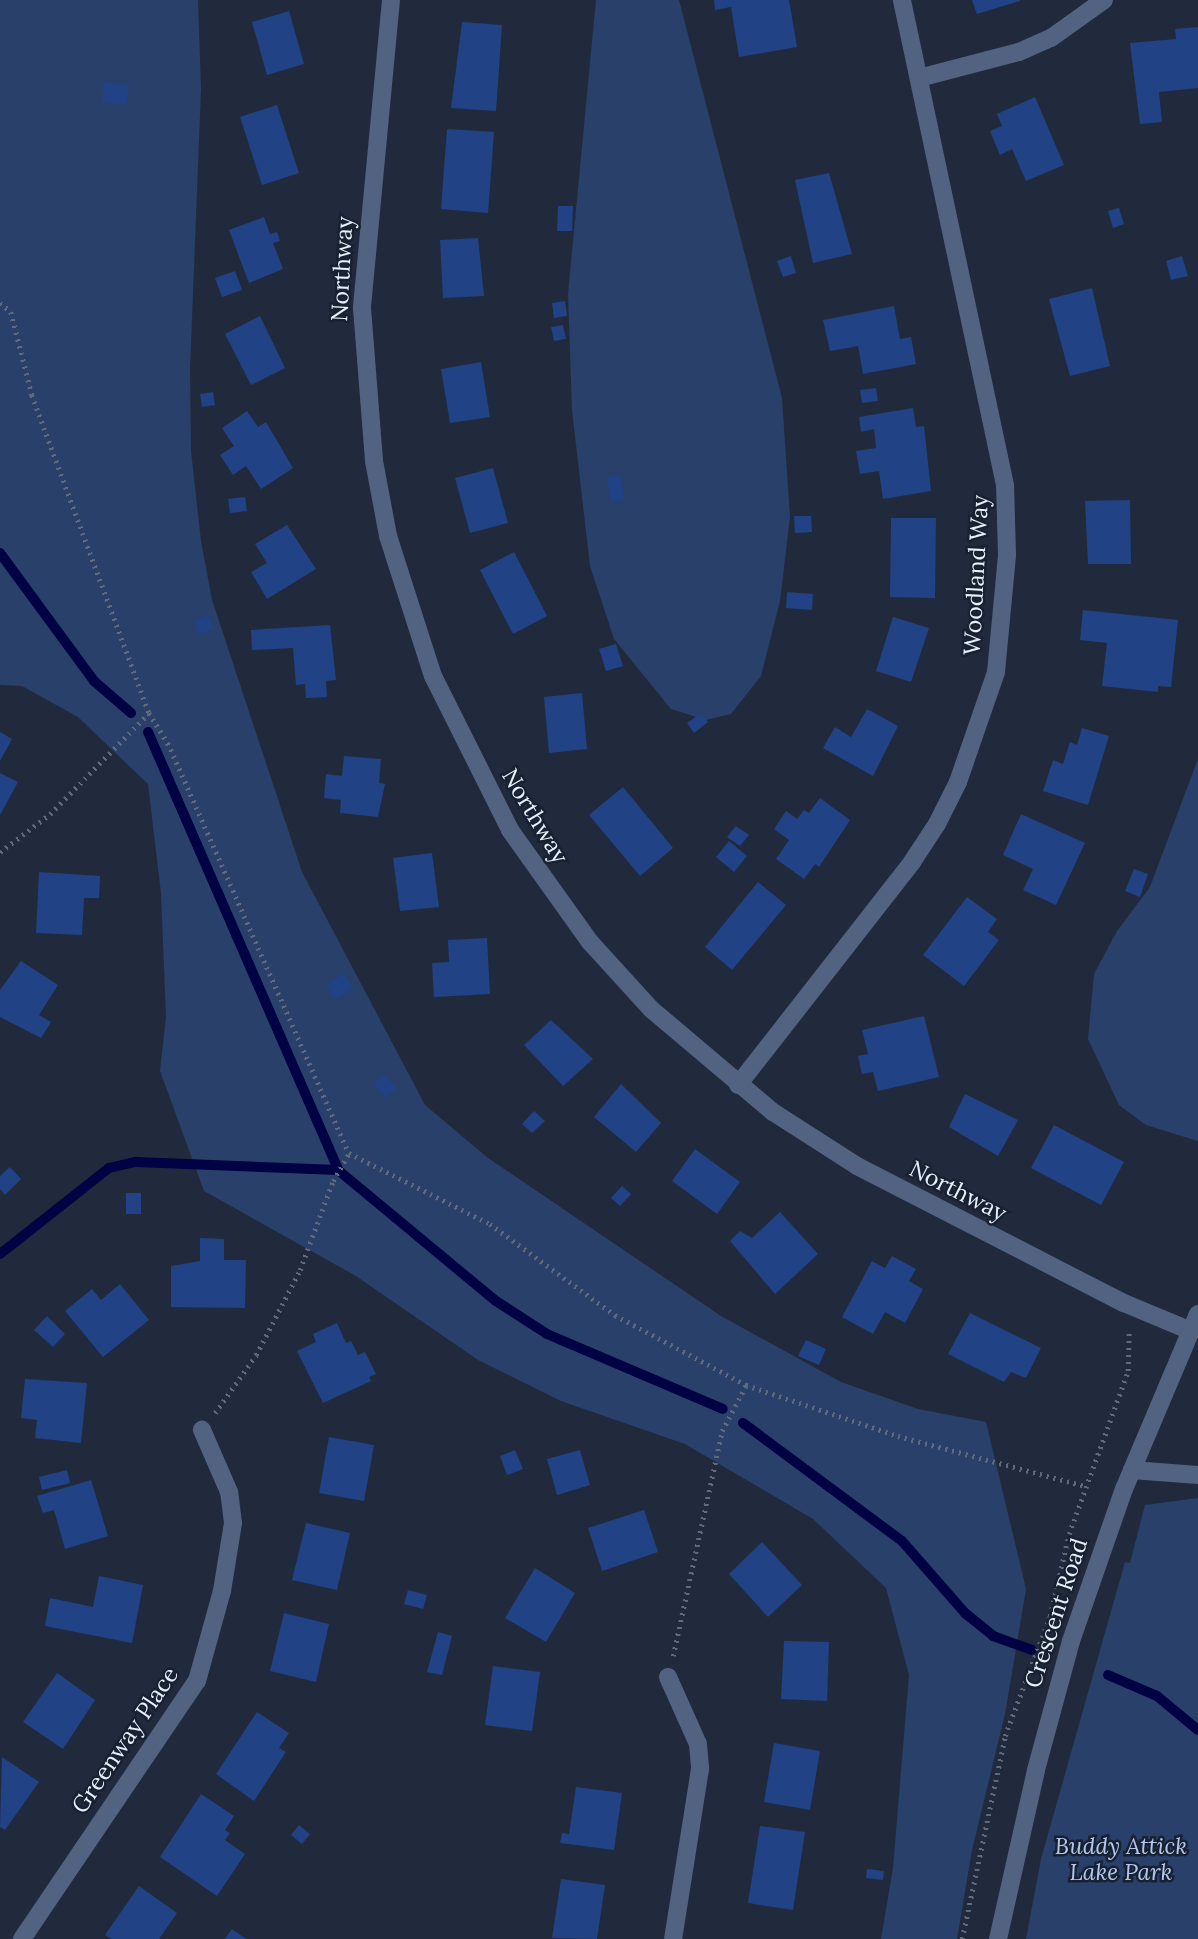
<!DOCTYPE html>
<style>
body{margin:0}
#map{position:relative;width:1198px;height:1939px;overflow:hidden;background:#212a3d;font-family:Lora,serif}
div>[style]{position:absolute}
.green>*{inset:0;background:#29406a}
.stream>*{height:10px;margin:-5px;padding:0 5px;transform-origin:5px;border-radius:5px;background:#000243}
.building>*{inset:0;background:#214284}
.path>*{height:4.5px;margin-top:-2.25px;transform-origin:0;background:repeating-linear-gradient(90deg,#616a7a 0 2px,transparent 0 7px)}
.minor>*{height:18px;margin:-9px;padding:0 9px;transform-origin:9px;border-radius:9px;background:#526281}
span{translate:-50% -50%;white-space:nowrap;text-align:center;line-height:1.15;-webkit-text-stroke:5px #172132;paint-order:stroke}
.street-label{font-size:23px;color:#e8effb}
.park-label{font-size:23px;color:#b2c7ed;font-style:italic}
</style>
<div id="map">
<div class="green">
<div style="clip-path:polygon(0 0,198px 0,201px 89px,190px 369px,191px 451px,201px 541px,212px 600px,302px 872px,425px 1105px,488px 1158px,721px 1316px,841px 1382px,918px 1409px,986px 1422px,1026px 1589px,1005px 1714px,972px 1850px,957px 1939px,881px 1939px,893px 1868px,909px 1675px,886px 1588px,813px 1519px,685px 1444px,561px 1401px,478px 1360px,356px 1276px,204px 1191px,160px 1071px,166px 1017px,161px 893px,148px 784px,78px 717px,22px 686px,0 685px)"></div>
<div style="clip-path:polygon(596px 0,679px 0,782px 398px,790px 517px,780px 601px,761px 676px,731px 714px,706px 720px,671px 709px,614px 639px,590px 566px,572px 410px,568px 294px)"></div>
<div style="clip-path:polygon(1198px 759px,1198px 1141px,1146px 1125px,1119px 1105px,1088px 1039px,1094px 974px,1117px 931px,1150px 887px)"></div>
<div style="clip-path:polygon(1198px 1498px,1198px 1939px,1026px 1939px,1041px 1859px,1125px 1562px,1130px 1563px,1145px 1505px)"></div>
</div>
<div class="stream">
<div style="left:0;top:553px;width:159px;rotate:53.7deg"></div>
<div style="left:94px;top:681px;width:49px;rotate:40.9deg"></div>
<div style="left:148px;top:732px;width:477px;rotate:66.5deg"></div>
<div style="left:338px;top:1170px;width:205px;rotate:39.7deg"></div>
<div style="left:496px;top:1301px;width:61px;rotate:32.9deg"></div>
<div style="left:547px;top:1334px;width:191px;rotate:23.1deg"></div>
<div style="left:0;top:1254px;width:139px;rotate:-38.3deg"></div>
<div style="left:109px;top:1168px;width:28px;rotate:-13deg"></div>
<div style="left:136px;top:1162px;width:202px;rotate:2.3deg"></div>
<div style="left:743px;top:1423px;width:198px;rotate:36.6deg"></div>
<div style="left:902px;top:1541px;width:96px;rotate:48.8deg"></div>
<div style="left:965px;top:1613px;width:36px;rotate:39deg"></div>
<div style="left:993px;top:1636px;width:41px;rotate:19.7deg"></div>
<div style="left:1108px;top:1675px;width:53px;rotate:23.2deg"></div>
<div style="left:1157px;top:1696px;width:53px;rotate:39.7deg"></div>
</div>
<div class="building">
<div style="clip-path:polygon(714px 0,789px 0,797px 47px,739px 57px,731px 7px,715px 10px)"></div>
<div style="clip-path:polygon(972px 0,1020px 0,1020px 1px,977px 14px)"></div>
<div style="clip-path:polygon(289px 11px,304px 64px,267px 75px,252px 22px)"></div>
<div style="clip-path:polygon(462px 22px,502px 25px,496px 111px,451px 108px)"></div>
<div style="clip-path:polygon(1198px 27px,1198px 88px,1159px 92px,1162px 122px,1140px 124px,1130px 43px,1176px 39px,1175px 29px)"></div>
<div style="clip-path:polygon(104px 82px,129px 85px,126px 105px,102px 102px)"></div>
<div style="clip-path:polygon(1035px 97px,1064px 165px,1026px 181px,1012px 149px,1000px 155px,990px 131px,1002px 126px,997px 114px)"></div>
<div style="clip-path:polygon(277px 105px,299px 173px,262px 185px,240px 117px)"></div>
<div style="clip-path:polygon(447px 129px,494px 132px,488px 213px,441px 209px)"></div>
<div style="clip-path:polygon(829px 173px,852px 254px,813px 263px,795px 180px)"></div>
<div style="clip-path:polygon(558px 206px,573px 206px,572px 231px,557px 231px)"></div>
<div style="clip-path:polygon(1119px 208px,1124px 224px,1113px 228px,1108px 211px)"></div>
<div style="clip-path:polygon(264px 217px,270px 234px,277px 232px,280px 241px,273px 243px,283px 269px,249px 283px,229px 230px)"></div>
<div style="clip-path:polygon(478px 238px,484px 296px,443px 298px,440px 240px)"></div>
<div style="clip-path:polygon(791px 256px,796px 273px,783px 277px,777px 261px)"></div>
<div style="clip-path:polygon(1182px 256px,1188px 276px,1171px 280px,1166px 261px)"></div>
<div style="clip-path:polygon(235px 271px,242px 290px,222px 297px,215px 278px)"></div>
<div style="clip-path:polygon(1092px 288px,1110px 366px,1070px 376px,1049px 299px)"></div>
<div style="clip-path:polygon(565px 301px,567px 316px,554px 318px,552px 303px)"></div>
<div style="clip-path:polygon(894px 306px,900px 339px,911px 337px,916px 364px,863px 374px,858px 346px,830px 351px,823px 320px)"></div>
<div style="clip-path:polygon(260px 316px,285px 368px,251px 385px,225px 334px)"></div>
<div style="clip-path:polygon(563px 325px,566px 339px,554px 341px,551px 327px)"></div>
<div style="clip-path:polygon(481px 362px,490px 417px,450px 423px,441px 369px)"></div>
<div style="clip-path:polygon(876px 388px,878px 401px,862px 403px,860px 390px)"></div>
<div style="clip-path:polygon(213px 392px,215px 405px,202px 407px,200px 394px)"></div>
<div style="clip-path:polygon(913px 408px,916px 427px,924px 426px,931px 491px,883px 499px,879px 471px,860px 474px,856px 451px,876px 448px,874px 429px,861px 432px,859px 417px)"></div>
<div style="clip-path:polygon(247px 411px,258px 427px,266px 422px,293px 468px,261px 489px,246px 466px,233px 475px,220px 455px,234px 446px,222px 428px)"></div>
<div style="clip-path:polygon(493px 468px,508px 523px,470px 533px,455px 478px)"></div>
<div style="clip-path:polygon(620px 474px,625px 500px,611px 502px,606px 477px)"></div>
<div style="clip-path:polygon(245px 497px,247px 511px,230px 513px,228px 499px)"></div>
<div style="clip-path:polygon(1130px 500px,1131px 564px,1088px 564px,1085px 501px)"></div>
<div style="clip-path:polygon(794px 516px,811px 516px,812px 532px,795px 533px)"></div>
<div style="clip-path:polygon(891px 518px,936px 518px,935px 598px,890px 597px)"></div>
<div style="clip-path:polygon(287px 525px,316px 569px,267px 599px,251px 572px,267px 563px,255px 544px)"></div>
<div style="clip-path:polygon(514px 552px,547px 616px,513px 634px,480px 570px)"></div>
<div style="clip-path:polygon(787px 592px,813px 594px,812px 610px,786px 608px)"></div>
<div style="clip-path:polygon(1083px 610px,1178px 620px,1171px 687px,1158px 686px,1158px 692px,1102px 686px,1107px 643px,1080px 640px)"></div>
<div style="clip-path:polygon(208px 615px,214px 629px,198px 635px,193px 621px)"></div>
<div style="clip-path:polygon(893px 617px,929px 628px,911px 682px,876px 671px)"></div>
<div style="clip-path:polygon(330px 625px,336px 680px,326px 681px,327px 697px,306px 698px,305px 684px,296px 685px,293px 648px,252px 650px,251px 630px)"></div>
<div style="clip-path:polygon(616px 644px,623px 666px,606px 671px,599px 649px)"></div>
<div style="clip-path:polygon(582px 693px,587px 749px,549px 753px,544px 697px)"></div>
<div style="clip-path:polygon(867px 709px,898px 726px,873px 776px,823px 748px,835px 727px,851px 737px)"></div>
<div style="clip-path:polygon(701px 713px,708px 722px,694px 733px,687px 723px)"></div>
<div style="clip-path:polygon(1082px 728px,1109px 736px,1088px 805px,1043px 791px,1053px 760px,1063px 764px,1070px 742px,1077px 745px)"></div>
<div style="clip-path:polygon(0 732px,12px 739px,0 761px)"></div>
<div style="clip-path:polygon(344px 756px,381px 759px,379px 783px,385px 784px,378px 817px,340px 813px,341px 800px,324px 798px,326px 774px,342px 776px)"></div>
<div style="clip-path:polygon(0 773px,18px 782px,0 815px)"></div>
<div style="clip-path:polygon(623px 787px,673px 848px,640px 876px,589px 815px)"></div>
<div style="clip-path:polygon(820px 798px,850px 820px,819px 867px,815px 864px,804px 879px,776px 859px,789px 840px,774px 829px,786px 811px,797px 819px,804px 810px,809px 813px)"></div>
<div style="clip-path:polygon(1021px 814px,1085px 843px,1056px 905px,1023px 890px,1033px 869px,1003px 855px)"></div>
<div style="clip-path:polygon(736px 826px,749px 835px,740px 846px,727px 837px)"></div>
<div style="clip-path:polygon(729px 841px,747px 856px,734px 872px,716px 857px)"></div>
<div style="clip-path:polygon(432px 853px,439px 907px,400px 911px,393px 858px)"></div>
<div style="clip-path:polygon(1134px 869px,1148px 874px,1140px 897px,1125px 891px)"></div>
<div style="clip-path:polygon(39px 872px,100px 876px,99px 898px,84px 898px,82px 935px,36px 933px)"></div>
<div style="clip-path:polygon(758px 882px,786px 905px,732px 970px,705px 947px)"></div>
<div style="clip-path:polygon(967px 897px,997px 919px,988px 932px,999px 940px,964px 986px,923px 955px)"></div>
<div style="clip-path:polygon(487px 938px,490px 994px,434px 997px,432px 963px,449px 962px,448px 940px)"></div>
<div style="clip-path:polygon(21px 961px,58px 985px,39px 1015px,51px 1022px,41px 1038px,0 1017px,0 990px)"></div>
<div style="clip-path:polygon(344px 973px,353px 988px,335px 1000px,326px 985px)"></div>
<div style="clip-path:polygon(924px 1016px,939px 1077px,878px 1091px,873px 1072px,862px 1074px,858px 1056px,868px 1054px,862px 1030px)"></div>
<div style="clip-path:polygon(551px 1020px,593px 1059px,563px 1086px,524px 1045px)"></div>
<div style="clip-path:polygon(384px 1074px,397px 1088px,386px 1098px,373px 1084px)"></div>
<div style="clip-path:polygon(621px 1084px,661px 1123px,636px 1152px,594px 1117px)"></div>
<div style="clip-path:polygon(965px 1094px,1018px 1120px,998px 1156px,949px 1127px)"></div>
<div style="clip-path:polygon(534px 1111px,545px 1121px,532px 1133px,522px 1124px)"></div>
<div style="clip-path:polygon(1054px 1125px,1124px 1162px,1101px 1205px,1031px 1168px)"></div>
<div style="clip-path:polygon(695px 1149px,740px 1182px,717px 1214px,672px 1181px)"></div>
<div style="clip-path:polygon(10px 1167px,21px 1179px,5px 1195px,0 1189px,0 1176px)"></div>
<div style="clip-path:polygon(622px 1186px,631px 1194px,620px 1206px,611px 1198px)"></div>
<div style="clip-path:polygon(126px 1193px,141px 1193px,141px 1214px,126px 1214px)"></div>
<div style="clip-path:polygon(780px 1212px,818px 1254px,775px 1294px,730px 1241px,740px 1231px,752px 1238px)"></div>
<div style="clip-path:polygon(200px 1238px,224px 1239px,224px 1260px,246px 1260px,245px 1308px,171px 1307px,171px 1266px,200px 1261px)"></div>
<div style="clip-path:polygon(892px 1256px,916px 1269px,909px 1281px,923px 1289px,905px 1323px,885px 1312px,873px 1334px,842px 1317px,872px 1261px,885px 1268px)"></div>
<div style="clip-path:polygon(120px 1284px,149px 1320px,103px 1357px,65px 1311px,92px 1289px,101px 1300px)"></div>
<div style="clip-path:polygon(970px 1313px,1041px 1348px,1026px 1378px,1011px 1372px,1004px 1382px,948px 1354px)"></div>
<div style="clip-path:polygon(47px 1316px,65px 1334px,53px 1347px,34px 1330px)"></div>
<div style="clip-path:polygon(337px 1323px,346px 1343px,351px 1341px,358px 1355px,365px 1352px,376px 1374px,369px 1377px,371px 1381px,323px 1403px,297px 1351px,316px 1342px,313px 1334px)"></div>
<div style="clip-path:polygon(806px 1340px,826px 1349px,819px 1365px,798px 1356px)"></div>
<div style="clip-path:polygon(25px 1379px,87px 1383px,81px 1443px,35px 1438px,37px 1420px,21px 1418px)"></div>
<div style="clip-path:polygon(329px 1437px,374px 1445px,364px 1501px,319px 1493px)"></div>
<div style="clip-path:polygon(515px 1450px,523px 1469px,507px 1475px,500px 1456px)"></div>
<div style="clip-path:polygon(580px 1450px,590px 1485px,557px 1495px,547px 1459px)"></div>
<div style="clip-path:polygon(67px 1470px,70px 1483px,42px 1490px,39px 1477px)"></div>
<div style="clip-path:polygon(91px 1480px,108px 1536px,65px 1549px,54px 1510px,43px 1513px,37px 1496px)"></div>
<div style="clip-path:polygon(644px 1510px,658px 1552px,602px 1571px,588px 1528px)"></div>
<div style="clip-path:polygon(306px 1523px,350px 1533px,337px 1590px,292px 1580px)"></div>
<div style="clip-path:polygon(762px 1542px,802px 1585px,768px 1617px,729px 1574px)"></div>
<div style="clip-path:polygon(535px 1568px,575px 1593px,546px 1642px,505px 1618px)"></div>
<div style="clip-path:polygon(99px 1576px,143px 1585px,132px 1643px,45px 1626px,50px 1598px,93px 1607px)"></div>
<div style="clip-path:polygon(408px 1590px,427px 1595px,423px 1609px,404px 1604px)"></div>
<div style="clip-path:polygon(284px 1613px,329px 1624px,316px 1682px,270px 1671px)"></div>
<div style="clip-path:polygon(438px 1632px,452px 1636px,442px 1675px,427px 1672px)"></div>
<div style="clip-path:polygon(784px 1641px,829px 1642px,827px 1701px,781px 1699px)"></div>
<div style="clip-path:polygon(493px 1666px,540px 1672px,532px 1731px,485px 1725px)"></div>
<div style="clip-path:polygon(57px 1673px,95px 1700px,63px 1749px,23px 1722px)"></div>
<div style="clip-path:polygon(257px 1712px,289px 1733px,279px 1748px,286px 1752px,254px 1801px,216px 1774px)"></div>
<div style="clip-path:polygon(774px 1743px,820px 1751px,810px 1810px,764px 1802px)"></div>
<div style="clip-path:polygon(2px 1757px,39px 1782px,5px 1830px,0 1827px)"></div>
<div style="clip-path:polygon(576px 1787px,622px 1793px,614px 1850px,560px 1843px,562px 1833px,569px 1834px)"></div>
<div style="clip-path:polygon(201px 1794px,234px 1816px,225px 1830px,230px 1833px,225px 1840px,245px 1854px,217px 1896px,160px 1857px)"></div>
<div style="clip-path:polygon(299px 1825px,310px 1834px,302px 1844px,291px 1835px)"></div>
<div style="clip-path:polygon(760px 1826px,805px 1832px,793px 1910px,748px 1903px)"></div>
<div style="clip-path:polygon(867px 1869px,884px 1871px,883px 1880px,866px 1878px)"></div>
<div style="clip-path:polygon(561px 1879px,605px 1885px,597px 1939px,552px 1938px)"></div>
<div style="clip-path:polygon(139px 1886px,177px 1913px,159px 1939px,111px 1939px,105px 1935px)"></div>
<div style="clip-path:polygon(232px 1929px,246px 1939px,225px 1939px)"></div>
</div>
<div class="path">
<div style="left:0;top:303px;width:14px;rotate:39deg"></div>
<div style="left:11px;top:312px;width:86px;rotate:75.8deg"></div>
<div style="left:32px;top:395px;width:339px;rotate:69.8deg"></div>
<div style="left:149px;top:713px;width:36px;rotate:58deg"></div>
<div style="left:168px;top:743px;width:448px;rotate:66.2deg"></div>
<div style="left:349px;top:1153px;width:158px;rotate:26.7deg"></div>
<div style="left:490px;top:1224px;width:155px;rotate:36.1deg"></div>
<div style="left:615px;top:1315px;width:149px;rotate:28.1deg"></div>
<div style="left:746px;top:1385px;width:160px;rotate:18.5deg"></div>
<div style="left:898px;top:1436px;width:194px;rotate:15deg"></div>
<div style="left:0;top:852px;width:63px;rotate:-37.2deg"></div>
<div style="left:50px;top:814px;width:141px;rotate:-45.6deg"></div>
<div style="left:215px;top:1413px;width:71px;rotate:-54.7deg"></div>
<div style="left:256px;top:1355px;width:96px;rotate:-62.6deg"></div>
<div style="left:300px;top:1270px;width:95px;rotate:-69.7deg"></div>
<div style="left:333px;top:1181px;width:32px;rotate:-60deg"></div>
<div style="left:673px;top:1656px;width:230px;rotate:-77.7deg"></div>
<div style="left:722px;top:1431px;width:52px;rotate:-62.4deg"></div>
<div style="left:962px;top:1939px;width:208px;rotate:-78deg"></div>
<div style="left:1005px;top:1736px;width:128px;rotate:-69.4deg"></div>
<div style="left:1050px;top:1616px;width:84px;rotate:-77deg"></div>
<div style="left:1069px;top:1534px;width:173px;rotate:-70.1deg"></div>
<div style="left:1128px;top:1371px;width:41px;rotate:-88.6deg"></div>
</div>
<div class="minor">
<div style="left:391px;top:0;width:309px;rotate:95.4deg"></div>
<div style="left:362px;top:308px;width:153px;rotate:85.5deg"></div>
<div style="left:374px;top:461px;width:76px;rotate:79.4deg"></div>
<div style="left:388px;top:536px;width:147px;rotate:72.2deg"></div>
<div style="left:433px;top:676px;width:172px;rotate:63.4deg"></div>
<div style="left:510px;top:830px;width:138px;rotate:54.5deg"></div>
<div style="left:590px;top:942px;width:91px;rotate:47.7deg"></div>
<div style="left:651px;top:1009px;width:160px;rotate:40.2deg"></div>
<div style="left:773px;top:1112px;width:100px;rotate:32.7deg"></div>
<div style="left:857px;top:1166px;width:300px;rotate:27.2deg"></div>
<div style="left:1124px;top:1303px;width:73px;rotate:22.7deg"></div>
<div style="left:919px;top:78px;width:103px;rotate:-14.6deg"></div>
<div style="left:1019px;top:52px;width:35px;rotate:-24deg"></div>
<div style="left:1051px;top:38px;width:65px;rotate:-35.6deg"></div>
<div style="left:738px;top:1085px;width:283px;rotate:-52deg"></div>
<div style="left:912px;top:862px;width:45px;rotate:-56.7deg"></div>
<div style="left:937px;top:824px;width:47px;rotate:-63.4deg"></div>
<div style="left:958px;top:782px;width:116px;rotate:-70.9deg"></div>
<div style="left:996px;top:672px;width:118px;rotate:-84.6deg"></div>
<div style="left:1007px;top:555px;width:70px;rotate:-91.6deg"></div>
<div style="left:1005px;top:485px;width:496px;rotate:-102deg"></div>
<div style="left:1132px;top:1470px;width:66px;rotate:4.3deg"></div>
<div style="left:668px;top:1677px;width:73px;rotate:65.9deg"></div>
<div style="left:698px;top:1744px;width:25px;rotate:85deg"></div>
<div style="left:700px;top:1769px;width:172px;rotate:99deg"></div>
<div style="left:22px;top:1939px;width:312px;rotate:-55.9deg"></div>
<div style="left:197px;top:1681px;width:93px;rotate:-74.5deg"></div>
<div style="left:222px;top:1591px;width:69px;rotate:-80.8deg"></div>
<div style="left:233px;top:1523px;width:31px;rotate:-97deg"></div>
<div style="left:229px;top:1492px;width:68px;rotate:-113.5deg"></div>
<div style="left:998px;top:1939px;width:173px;rotate:-77.3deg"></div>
<div style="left:1036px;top:1770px;width:134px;rotate:-74.8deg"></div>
<div style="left:1071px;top:1641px;width:161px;rotate:-70.8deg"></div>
<div style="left:1124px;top:1489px;width:190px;rotate:-67.1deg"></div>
</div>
<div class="street-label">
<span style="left:342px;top:269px;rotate:-87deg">Northway</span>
<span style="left:976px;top:575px;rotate:-87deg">Woodland Way</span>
<span style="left:535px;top:816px;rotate:59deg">Northway</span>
<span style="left:958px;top:1191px;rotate:27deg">Northway</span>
<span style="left:1056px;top:1613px;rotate:-72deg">Crescent Road</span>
<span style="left:125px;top:1740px;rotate:-56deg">Greenway Place</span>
</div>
<div class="park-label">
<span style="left:1121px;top:1859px">Buddy Attick<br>Lake Park</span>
</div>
</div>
